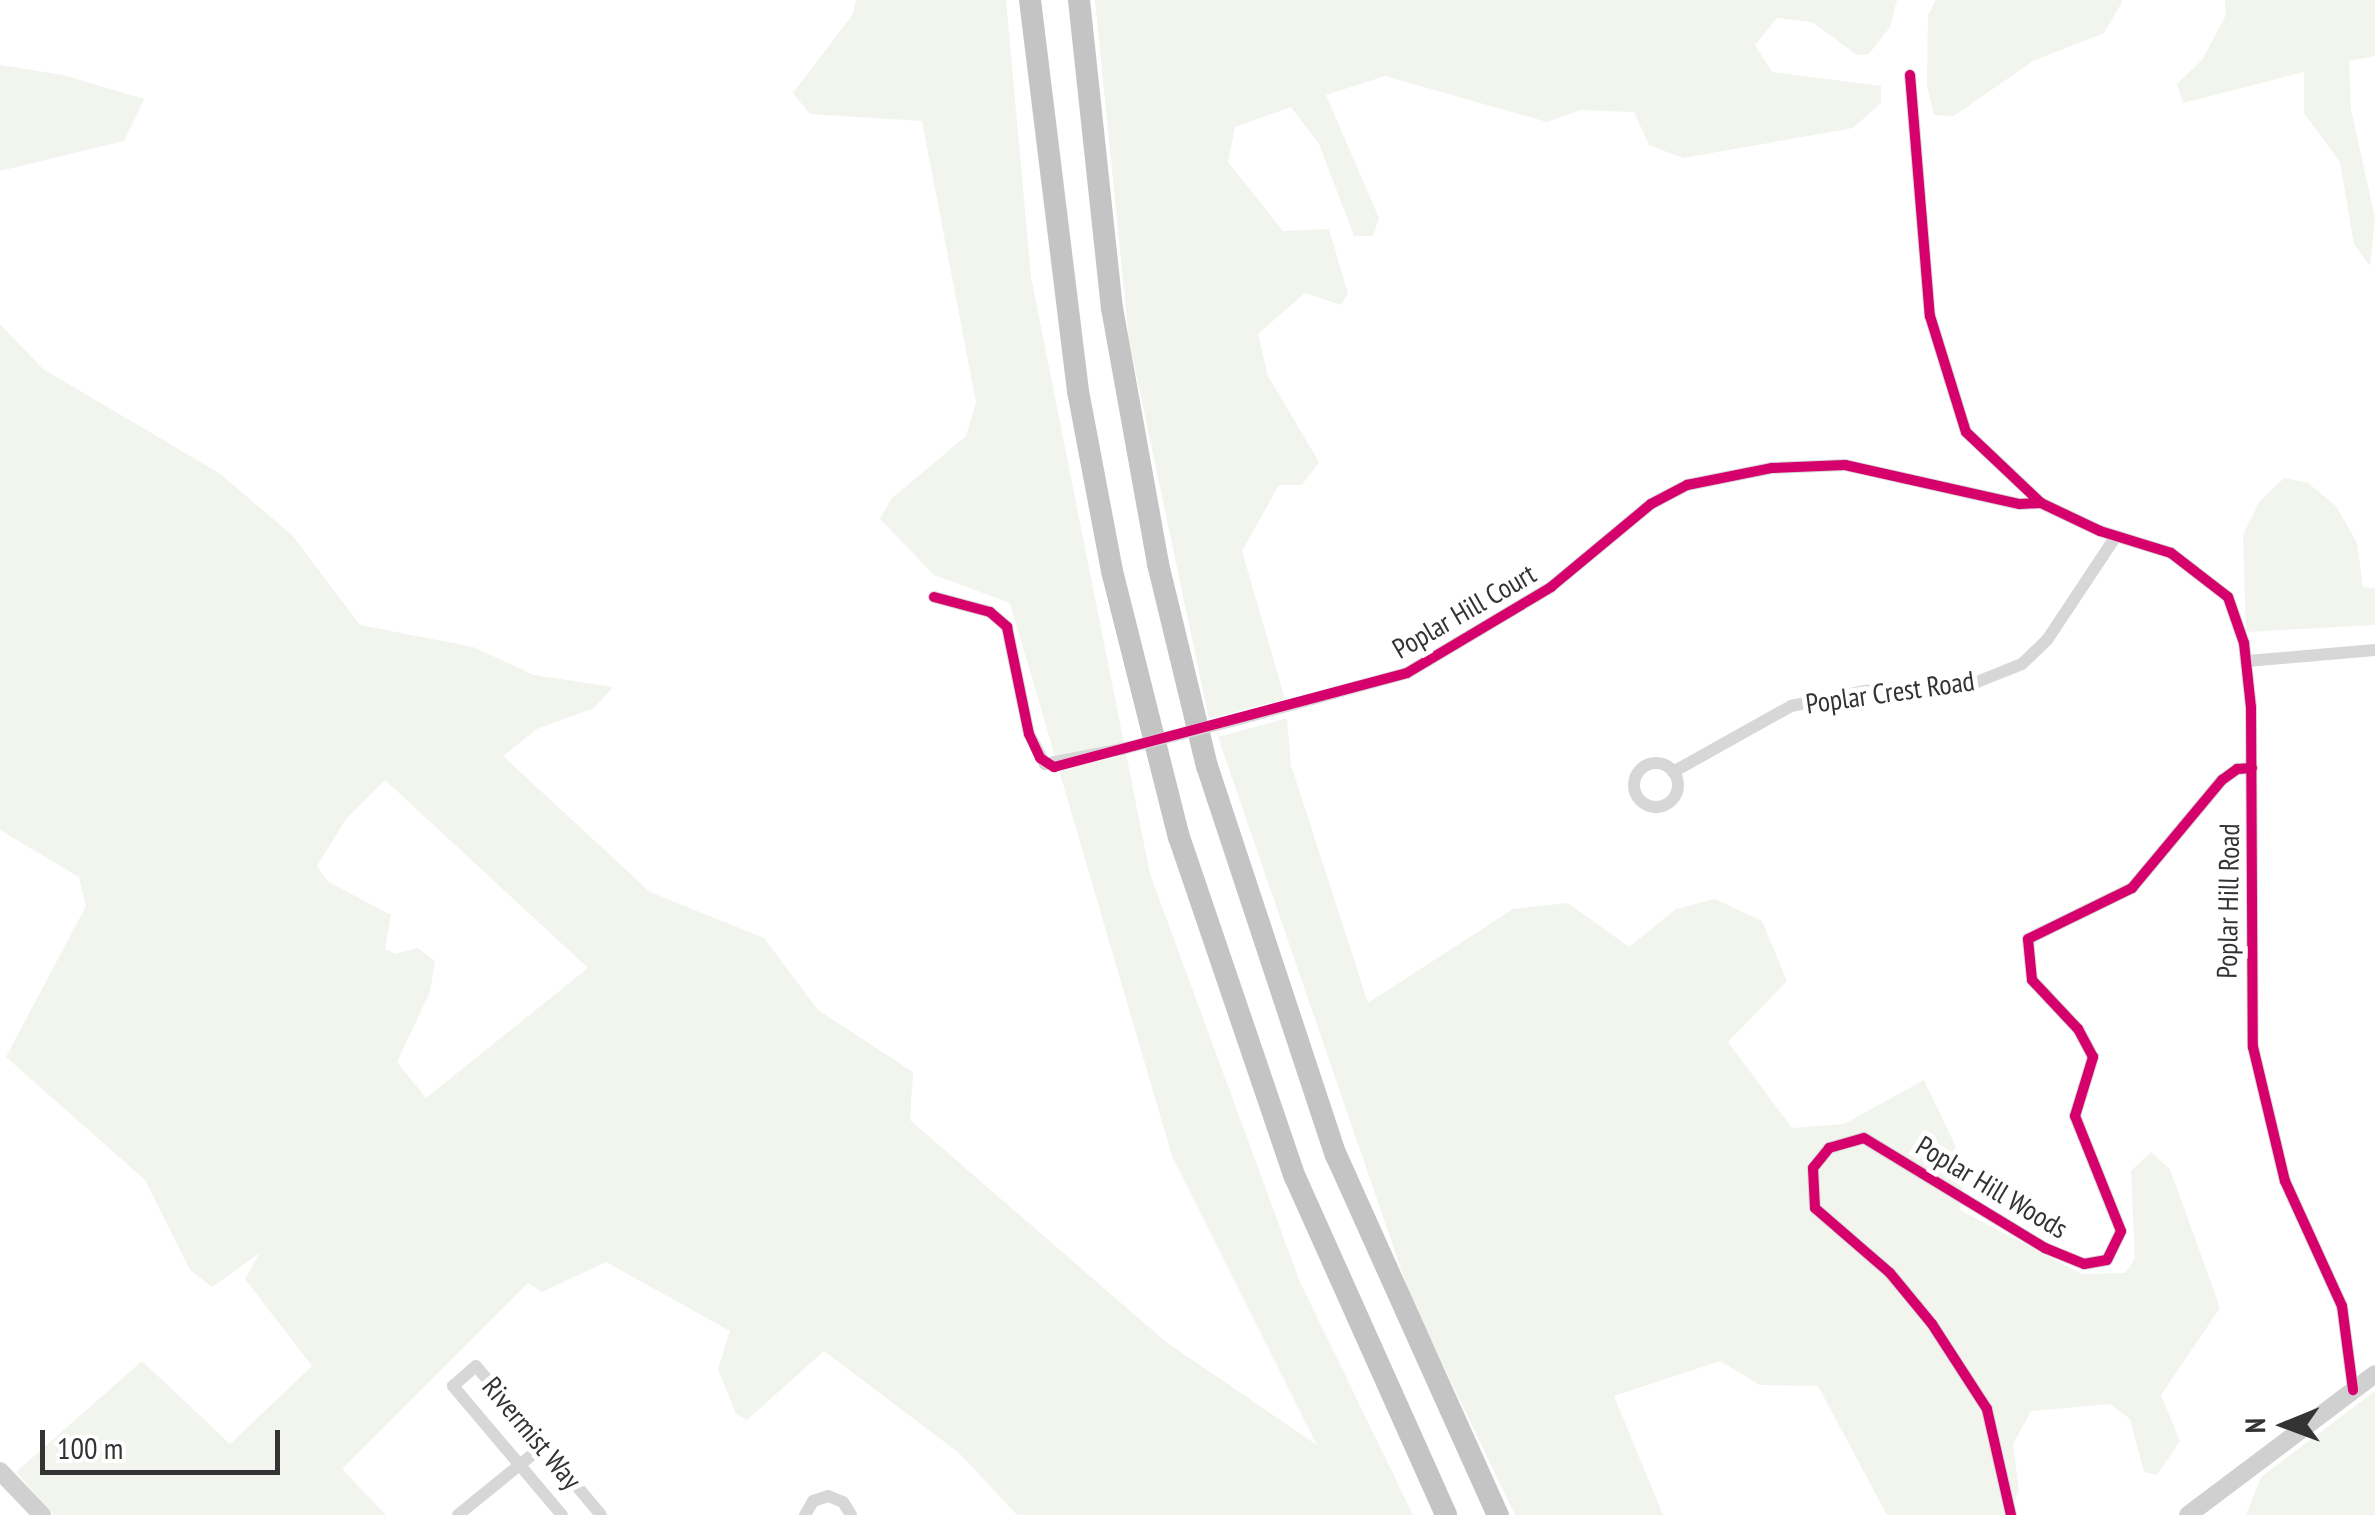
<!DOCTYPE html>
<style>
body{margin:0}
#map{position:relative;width:2375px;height:1515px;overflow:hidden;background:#fff;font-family:"PT Sans Narrow",sans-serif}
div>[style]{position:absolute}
.green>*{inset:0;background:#f1f5ed}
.street>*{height:12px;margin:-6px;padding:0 6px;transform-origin:6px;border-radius:6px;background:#d7d7d7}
.street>.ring{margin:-6px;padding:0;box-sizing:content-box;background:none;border:12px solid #d7d7d7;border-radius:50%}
.secondary>*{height:18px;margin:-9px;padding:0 9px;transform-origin:9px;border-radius:9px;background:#d0d0d0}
.highway>*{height:22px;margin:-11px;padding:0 11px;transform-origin:11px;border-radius:11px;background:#c4c4c4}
.street-bridge>*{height:12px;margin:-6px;padding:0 6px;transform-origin:6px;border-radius:6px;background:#d7d7d7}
.cycleway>*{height:10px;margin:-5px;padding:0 5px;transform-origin:5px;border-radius:5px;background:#d6006c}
span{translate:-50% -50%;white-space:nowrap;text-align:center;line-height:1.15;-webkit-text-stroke:10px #fff;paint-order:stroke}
.street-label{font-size:28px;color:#333}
.north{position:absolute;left:2235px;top:1375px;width:100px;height:100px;-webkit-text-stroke:8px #fff;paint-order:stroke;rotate:269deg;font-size:28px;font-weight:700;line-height:40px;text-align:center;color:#333}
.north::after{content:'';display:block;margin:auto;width:35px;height:45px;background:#333;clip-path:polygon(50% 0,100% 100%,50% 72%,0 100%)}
.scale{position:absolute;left:40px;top:1430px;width:240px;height:45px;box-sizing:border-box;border:5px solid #333;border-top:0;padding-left:12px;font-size:30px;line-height:35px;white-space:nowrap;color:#333;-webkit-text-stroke:8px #fff;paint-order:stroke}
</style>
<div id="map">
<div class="green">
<div style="clip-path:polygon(evenodd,856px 0,1006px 0,1031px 277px,1150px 874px,1300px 1282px,1413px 1515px,1017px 1515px,959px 1453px,824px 1351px,747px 1420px,736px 1414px,718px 1369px,730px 1331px,606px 1262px,542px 1292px,528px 1283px,342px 1469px,386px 1515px,54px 1515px,16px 1472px,142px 1361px,230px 1444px,312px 1366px,245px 1279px,260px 1253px,212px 1287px,190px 1270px,145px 1180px,6px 1057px,86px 906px,79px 877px,0 830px,0 324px,43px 369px,219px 473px,292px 535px,360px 625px,473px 647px,534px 675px,613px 687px,594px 708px,537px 729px,503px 756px,650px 892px,764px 938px,818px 1010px,913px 1072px,910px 1120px,1166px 1342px,1317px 1445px,1172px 1156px,1010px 603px,934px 575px,880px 519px,891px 499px,966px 436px,976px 402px,922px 121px,810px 114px,793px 93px,853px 14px,856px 0,385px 780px,588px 968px,426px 1098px,397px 1062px,430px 992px,435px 961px,418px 948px,395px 954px,385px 949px,391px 915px,327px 881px,317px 866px,346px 819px,385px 780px)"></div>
<div style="clip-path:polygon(1095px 0,1897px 0,1890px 27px,1869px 54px,1857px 55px,1812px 22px,1777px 18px,1755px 45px,1772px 72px,1881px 86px,1881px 103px,1853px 128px,1683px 158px,1649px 145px,1634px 112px,1581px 110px,1547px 122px,1385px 76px,1326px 95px,1379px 218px,1373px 236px,1354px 236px,1319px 144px,1291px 107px,1235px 127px,1228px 162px,1283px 231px,1329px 229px,1348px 294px,1341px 305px,1305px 293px,1258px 334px,1268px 376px,1319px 462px,1302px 485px,1279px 485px,1242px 551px,1285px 699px,1209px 719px,1129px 340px)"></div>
<div style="clip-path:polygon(1936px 0,2121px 0,2122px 2px,2104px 33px,2033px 61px,1954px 116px,1934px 115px,1927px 85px,1928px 15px)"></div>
<div style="clip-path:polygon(2225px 0,2375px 0,2375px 56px,2349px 61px,2351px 109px,2375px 218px,2370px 266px,2354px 244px,2340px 162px,2304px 113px,2304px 72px,2183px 103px,2177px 84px,2202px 60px,2226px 15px)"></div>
<div style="clip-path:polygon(0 65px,63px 75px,144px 99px,124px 141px,0 171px)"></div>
<div style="clip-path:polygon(2284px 478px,2308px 483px,2336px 506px,2357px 543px,2363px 587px,2375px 588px,2375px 625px,2246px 632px,2243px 535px,2260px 501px)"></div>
<div style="clip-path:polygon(1287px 718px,1291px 765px,1368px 1003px,1513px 909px,1568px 903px,1629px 947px,1676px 909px,1715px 899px,1762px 921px,1787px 981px,1728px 1042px,1792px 1128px,1844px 1124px,1924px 1080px,1965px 1166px,1960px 1210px,2082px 1274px,2125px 1273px,2135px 1259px,2131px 1171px,2151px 1152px,2170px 1169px,2220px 1308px,2161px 1395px,2180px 1441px,2157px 1475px,2144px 1472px,2130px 1419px,2110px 1404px,2031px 1411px,2013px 1444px,2019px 1490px,2008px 1515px,1887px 1515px,1818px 1386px,1760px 1385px,1720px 1361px,1614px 1396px,1663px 1515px,1515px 1515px,1411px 1298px,1218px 737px)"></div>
<div style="clip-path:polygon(2375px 1391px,2375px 1515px,2246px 1515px,2261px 1477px)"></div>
</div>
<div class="street">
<div style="left:1910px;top:75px;width:242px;rotate:85.3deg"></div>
<div style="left:1930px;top:316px;width:121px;rotate:72.8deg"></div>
<div style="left:1966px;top:432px;width:103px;rotate:43.4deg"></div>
<div style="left:2041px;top:503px;width:65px;rotate:25.4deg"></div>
<div style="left:2100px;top:531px;width:74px;rotate:17.2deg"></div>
<div style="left:2171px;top:553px;width:72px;rotate:37.7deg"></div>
<div style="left:2228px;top:597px;width:49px;rotate:70.8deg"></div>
<div style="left:2244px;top:643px;width:64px;rotate:83.8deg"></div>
<div style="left:2251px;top:707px;width:340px;rotate:89.7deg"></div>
<div style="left:2253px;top:1047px;width:138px;rotate:76.6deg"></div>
<div style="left:2285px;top:1181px;width:137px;rotate:65.5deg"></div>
<div style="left:2342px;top:1306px;width:85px;rotate:82.5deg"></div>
<div style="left:934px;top:597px;width:58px;rotate:15deg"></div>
<div style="left:990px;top:612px;width:23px;rotate:41deg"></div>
<div style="left:1007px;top:627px;width:109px;rotate:78.4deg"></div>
<div style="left:1029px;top:734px;width:34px;rotate:62deg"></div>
<div style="left:1045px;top:764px;width:78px;rotate:-11deg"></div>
<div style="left:2247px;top:661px;width:128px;rotate:-4.9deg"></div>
<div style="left:1239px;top:719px;width:174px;rotate:-15.3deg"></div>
<div style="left:1407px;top:673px;width:168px;rotate:-30.8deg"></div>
<div style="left:1551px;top:587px;width:130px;rotate:-39.7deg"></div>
<div style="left:1651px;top:504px;width:41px;rotate:-27.8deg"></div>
<div style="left:1687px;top:485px;width:87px;rotate:-11.3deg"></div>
<div style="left:1772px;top:468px;width:73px;rotate:-2.4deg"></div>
<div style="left:1845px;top:465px;width:179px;rotate:12.6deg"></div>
<div style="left:2020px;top:504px;width:21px;rotate:-3deg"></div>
<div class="ring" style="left:1634px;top:763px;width:32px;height:32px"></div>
<div style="left:1673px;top:772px;width:135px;rotate:-29.2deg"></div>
<div style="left:1791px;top:706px;width:76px;rotate:-11.5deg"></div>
<div style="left:1865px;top:691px;width:112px;rotate:-4.6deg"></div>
<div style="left:1977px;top:682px;width:48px;rotate:-21.8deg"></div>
<div style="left:2022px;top:664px;width:35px;rotate:-44deg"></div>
<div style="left:2047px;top:640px;width:125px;rotate:-56.4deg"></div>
<div style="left:458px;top:1515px;width:109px;rotate:-39.1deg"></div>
<div style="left:562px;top:1515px;width:169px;rotate:-130.2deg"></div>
<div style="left:453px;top:1386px;width:30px;rotate:-41deg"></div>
<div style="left:476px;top:1366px;width:194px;rotate:50deg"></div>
<div style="left:805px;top:1515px;width:16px;rotate:-60deg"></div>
<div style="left:813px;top:1501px;width:16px;rotate:-18deg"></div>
<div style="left:828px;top:1496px;width:16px;rotate:22deg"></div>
<div style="left:843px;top:1502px;width:15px;rotate:58deg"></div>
<div style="left:2011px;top:1515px;width:109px;rotate:-102.8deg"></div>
<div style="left:1987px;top:1409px;width:101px;rotate:-122.9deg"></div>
<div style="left:1932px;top:1324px;width:66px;rotate:-129.5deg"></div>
<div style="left:1890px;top:1273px;width:99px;rotate:-139.1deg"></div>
<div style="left:1815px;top:1208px;width:40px;rotate:-92.9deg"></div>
<div style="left:1813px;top:1168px;width:26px;rotate:-51deg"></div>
<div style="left:1829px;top:1148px;width:36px;rotate:-16deg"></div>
<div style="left:1864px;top:1138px;width:212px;rotate:31.3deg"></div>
<div style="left:2045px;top:1248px;width:42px;rotate:22.3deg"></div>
<div style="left:2084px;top:1264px;width:23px;rotate:-10deg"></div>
<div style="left:2107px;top:1260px;width:32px;rotate:-64deg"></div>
<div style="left:2121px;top:1231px;width:124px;rotate:-111.8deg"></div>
<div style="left:2075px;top:1116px;width:62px;rotate:-73deg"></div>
<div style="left:2093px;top:1057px;width:32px;rotate:-118deg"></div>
<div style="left:2078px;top:1029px;width:67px;rotate:-133.2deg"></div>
<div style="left:2032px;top:980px;width:41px;rotate:-95.6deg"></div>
<div style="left:2028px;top:939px;width:116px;rotate:-26.1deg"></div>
<div style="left:2132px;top:888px;width:141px;rotate:-50.2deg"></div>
<div style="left:2222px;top:780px;width:19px;rotate:-36deg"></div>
<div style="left:2237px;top:769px;width:15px;rotate:-4deg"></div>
</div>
<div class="secondary">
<div style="left:0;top:1471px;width:61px;rotate:46.3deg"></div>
<div style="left:2188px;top:1515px;width:234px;rotate:-37deg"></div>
</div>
<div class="highway">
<div style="left:1030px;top:0;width:394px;rotate:83deg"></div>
<div style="left:1078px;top:391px;width:183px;rotate:79.3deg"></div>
<div style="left:1112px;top:571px;width:274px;rotate:75.9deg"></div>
<div style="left:1179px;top:837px;width:359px;rotate:71.2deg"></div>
<div style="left:1295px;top:1177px;width:370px;rotate:65.9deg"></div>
<div style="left:1079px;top:0;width:310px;rotate:83.9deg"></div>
<div style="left:1112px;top:308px;width:260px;rotate:79.8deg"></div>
<div style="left:1158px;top:564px;width:208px;rotate:76.4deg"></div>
<div style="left:1207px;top:766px;width:410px;rotate:71.7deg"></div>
<div style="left:1336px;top:1155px;width:395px;rotate:65.8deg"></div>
</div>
<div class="street-bridge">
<div style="left:1122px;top:749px;width:121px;rotate:-14.4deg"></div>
</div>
<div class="cycleway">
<div style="left:1910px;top:75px;width:242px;rotate:85.3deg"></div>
<div style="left:1930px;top:316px;width:121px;rotate:72.8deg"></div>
<div style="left:1966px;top:432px;width:103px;rotate:43.4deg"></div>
<div style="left:2041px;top:503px;width:65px;rotate:25.4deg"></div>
<div style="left:2100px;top:531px;width:74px;rotate:17.2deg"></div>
<div style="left:2171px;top:553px;width:72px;rotate:37.7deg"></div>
<div style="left:2228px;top:597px;width:49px;rotate:70.8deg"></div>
<div style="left:2244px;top:643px;width:64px;rotate:83.8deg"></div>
<div style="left:2251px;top:707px;width:340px;rotate:89.7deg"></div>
<div style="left:2253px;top:1047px;width:138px;rotate:76.6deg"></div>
<div style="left:2285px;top:1181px;width:137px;rotate:65.5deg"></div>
<div style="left:2342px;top:1306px;width:85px;rotate:82.5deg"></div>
<div style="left:934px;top:597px;width:58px;rotate:15deg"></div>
<div style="left:990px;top:612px;width:23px;rotate:41deg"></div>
<div style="left:1007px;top:627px;width:109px;rotate:78.4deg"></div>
<div style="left:1029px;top:734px;width:26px;rotate:65deg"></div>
<div style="left:1040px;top:758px;width:17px;rotate:33deg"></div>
<div style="left:1054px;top:767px;width:365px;rotate:-14.9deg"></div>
<div style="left:1407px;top:673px;width:168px;rotate:-30.8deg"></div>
<div style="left:1551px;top:587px;width:130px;rotate:-39.7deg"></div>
<div style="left:1651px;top:504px;width:41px;rotate:-27.8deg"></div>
<div style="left:1687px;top:485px;width:87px;rotate:-11.3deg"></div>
<div style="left:1772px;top:468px;width:73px;rotate:-2.4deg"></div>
<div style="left:1845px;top:465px;width:179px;rotate:12.6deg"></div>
<div style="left:2020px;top:504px;width:21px;rotate:-3deg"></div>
<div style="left:2011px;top:1515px;width:109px;rotate:-102.8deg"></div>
<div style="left:1987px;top:1409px;width:101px;rotate:-122.9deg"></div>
<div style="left:1932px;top:1324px;width:66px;rotate:-129.5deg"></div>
<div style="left:1890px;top:1273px;width:99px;rotate:-139.1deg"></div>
<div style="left:1815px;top:1208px;width:40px;rotate:-92.9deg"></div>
<div style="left:1813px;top:1168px;width:26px;rotate:-51deg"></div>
<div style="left:1829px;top:1148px;width:36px;rotate:-16deg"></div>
<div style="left:1864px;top:1138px;width:212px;rotate:31.3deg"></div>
<div style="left:2045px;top:1248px;width:42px;rotate:22.3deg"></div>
<div style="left:2084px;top:1264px;width:23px;rotate:-10deg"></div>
<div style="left:2107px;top:1260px;width:32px;rotate:-64deg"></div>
<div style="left:2121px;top:1231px;width:124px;rotate:-111.8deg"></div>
<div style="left:2075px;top:1116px;width:62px;rotate:-73deg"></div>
<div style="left:2093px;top:1057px;width:32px;rotate:-118deg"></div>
<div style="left:2078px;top:1029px;width:67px;rotate:-133.2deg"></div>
<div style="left:2032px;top:980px;width:41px;rotate:-95.6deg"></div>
<div style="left:2028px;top:939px;width:116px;rotate:-26.1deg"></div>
<div style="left:2132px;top:888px;width:141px;rotate:-50.2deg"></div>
<div style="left:2222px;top:780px;width:19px;rotate:-36deg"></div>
<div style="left:2237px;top:769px;width:15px;rotate:-4deg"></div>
</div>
<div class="street-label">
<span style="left:1464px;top:611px;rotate:-30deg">Poplar Hill Court</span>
<span style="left:1890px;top:692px;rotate:-8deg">Poplar Crest Road</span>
<span style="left:2228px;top:901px;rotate:-89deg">Poplar Hill Road</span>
<span style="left:1992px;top:1187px;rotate:31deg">Poplar Hill Woods</span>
<span style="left:532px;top:1433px;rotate:50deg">Rivermist Way</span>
</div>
<div class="north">N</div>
<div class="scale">100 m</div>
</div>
